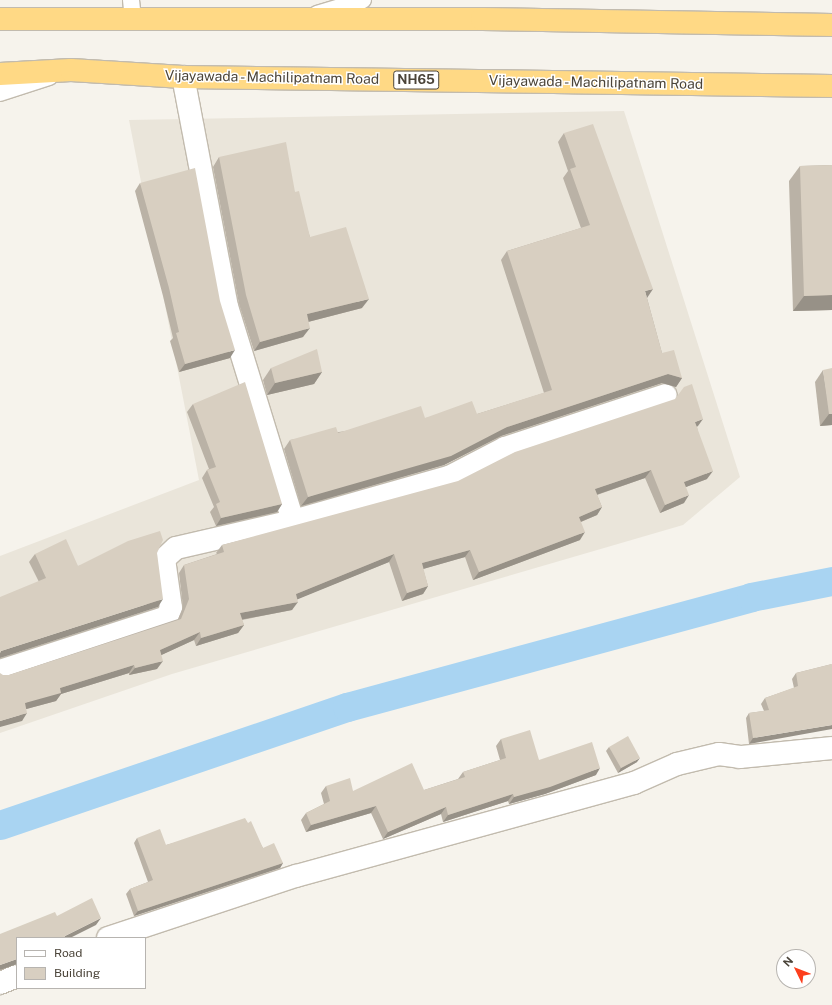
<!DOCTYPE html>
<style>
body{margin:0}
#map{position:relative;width:832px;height:1005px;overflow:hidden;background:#f6f3ec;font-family:"Public Sans",sans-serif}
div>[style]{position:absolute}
.residential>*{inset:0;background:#eae5da}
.canal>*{height:29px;margin:-14.5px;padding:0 14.5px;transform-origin:14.5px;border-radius:14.5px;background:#a9d4f2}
.roads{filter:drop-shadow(1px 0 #c2bbae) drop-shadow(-1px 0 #c2bbae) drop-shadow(0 1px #c2bbae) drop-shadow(0 -1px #c2bbae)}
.service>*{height:16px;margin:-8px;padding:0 8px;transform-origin:8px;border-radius:8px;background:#fff}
.minor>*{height:22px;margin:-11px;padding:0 11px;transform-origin:11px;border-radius:11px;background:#fff}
.tertiary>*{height:22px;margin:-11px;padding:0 11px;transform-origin:11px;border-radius:11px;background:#fff}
.trunk>*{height:22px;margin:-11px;padding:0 11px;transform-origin:11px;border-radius:11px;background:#ffd985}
.wall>*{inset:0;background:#bab2a6}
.shaded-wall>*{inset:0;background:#979187}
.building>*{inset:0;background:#d8cfc1}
span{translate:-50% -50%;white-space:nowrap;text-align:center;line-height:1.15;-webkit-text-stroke:3px #fff;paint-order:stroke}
.shield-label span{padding:1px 3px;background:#fff;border:1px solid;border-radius:3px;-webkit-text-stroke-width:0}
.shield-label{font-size:13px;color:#4b4439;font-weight:700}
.street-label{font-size:14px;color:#4b4439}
.legend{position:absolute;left:16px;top:937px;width:130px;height:52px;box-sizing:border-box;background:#fff;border:1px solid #b7b4b0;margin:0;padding:5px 7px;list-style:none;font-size:12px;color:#4b4439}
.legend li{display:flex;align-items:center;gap:8px;height:20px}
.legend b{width:20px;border:1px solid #b7b4b0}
.north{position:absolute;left:776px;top:949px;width:40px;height:40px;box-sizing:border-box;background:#fff;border:1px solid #b7b4b0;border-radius:50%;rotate:313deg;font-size:11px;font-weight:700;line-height:16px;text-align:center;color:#4b4439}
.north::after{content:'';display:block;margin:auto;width:14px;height:18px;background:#fc3f1d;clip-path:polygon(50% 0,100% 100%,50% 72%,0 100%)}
</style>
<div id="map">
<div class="residential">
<div style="clip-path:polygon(624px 111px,740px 477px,683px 525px,172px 674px,0 733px,0 556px,199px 480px,129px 120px)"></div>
</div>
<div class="canal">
<div style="left:0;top:825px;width:367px;rotate:-18.8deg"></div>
<div style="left:347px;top:707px;width:419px;rotate:-15.2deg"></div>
<div style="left:751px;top:597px;width:83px;rotate:-11.2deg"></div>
</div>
<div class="roads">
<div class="service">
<div style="left:131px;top:0;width:19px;rotate:84deg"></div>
<div style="left:317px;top:14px;width:48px;rotate:-16.9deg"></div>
<div style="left:0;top:93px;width:52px;rotate:-18.1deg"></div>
</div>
<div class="minor">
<div style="left:293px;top:521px;width:162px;rotate:-15.8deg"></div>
<div style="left:449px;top:477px;width:63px;rotate:-27.4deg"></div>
<div style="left:505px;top:448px;width:169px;rotate:-18.2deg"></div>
<div style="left:0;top:671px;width:176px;rotate:-17.9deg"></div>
<div style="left:167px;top:617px;width:10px;rotate:-66deg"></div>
<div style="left:171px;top:608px;width:49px;rotate:-98.1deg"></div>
<div style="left:164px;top:559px;width:16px;rotate:-43deg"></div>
<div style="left:176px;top:548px;width:120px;rotate:-13deg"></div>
<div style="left:293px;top:521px;width:224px;rotate:-107.1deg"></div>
<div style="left:227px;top:307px;width:234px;rotate:-100.8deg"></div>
</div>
<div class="tertiary">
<div style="left:108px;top:938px;width:198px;rotate:-18.3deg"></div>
<div style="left:296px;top:876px;width:351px;rotate:-15.4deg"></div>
<div style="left:634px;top:783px;width:47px;rotate:-23.8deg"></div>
<div style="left:677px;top:764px;width:43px;rotate:-13.4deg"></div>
<div style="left:719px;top:754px;width:21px;rotate:8deg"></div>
<div style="left:740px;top:757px;width:92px;rotate:-5.6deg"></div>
<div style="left:0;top:983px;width:18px;rotate:-22deg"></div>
</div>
<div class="trunk">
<div style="left:0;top:19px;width:482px"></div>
<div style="left:482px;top:19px;width:350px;rotate:1deg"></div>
<div style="left:0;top:74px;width:71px;rotate:-3.2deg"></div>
<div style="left:71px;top:70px;width:112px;rotate:3.6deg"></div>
<div style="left:183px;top:77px;width:649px;rotate:0.79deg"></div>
</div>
</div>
<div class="wall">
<div style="clip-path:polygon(564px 133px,647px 298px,662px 353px,682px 378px,676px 387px,662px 383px,501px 436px,444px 465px,301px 506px,284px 449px,290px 440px,425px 418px,477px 414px,544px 393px,501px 260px,507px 251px,581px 228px,563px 178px,568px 171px,558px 142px)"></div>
<div style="clip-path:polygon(219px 157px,295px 192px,310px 237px,362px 308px,308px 322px,303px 337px,254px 351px,239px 304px,213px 167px)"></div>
<div style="clip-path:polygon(832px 165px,832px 310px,793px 311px,789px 181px,800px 166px)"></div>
<div style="clip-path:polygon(140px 183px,230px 358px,179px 372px,170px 341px,173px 338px,163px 296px,135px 191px)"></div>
<div style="clip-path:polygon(271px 368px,322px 372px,314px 384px,267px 395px,263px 380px)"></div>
<div style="clip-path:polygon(823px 370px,832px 425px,820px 426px,815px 382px)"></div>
<div style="clip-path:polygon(193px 404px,282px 504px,277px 512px,216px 526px,210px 512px,214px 507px,202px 478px,207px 470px,209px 469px,187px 412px)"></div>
<div style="clip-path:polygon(698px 426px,697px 427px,707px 479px,686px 487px,684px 503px,660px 513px,645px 478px,597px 495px,602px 507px,597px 515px,581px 522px,580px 540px,473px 580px,465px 557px,423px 569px,428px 586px,423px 594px,402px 601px,389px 562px,297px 599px,292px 610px,242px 620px,244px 625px,238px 633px,196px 646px,194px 640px,161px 655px,157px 669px,129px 675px,129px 673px,61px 694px,56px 701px,26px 709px,22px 721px,3px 675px,9px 675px,178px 619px,183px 607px,179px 573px,184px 565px,217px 554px,216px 553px,222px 545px)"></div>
<div style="clip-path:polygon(157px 553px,158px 607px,39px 582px,29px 562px,35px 554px,78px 566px)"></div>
<div style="clip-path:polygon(832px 664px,749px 744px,746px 718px,749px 713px,764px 711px,761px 704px,765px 698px,794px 688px,792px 679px,796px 673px)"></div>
<div style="clip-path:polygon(501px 739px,539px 760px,596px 775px,545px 794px,509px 804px,508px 801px,443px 822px,441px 814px,383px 839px,371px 813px,306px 832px,301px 820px,306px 813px,324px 804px,321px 793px,326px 786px,353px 791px,424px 790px,458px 779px,463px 772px,500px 760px,496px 746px)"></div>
<div style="clip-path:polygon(609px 747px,637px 762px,618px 773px,606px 751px)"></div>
<div style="clip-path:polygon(248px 823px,263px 848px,283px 863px,280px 868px,134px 916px,126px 894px,130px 889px,148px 882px,134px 843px,137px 838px,166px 845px)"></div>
</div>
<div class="shaded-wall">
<div style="clip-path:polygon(653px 289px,647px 298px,645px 291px)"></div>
<div style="clip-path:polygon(832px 295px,832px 310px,793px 311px,804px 296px)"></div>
<div style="clip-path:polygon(369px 299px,362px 308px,300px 324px,307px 314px)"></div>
<div style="clip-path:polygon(310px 328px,303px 337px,254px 351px,260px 342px)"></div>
<div style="clip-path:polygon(235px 350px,230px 358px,179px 372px,185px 364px)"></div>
<div style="clip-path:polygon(322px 372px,314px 384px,267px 395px,275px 383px)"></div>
<div style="clip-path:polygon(668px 374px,682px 378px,676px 387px,662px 383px,501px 436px,444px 465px,301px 506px,308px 497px,507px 427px)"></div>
<div style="clip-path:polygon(829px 414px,832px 414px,832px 425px,820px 426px)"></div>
<div style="clip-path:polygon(703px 419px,698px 426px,689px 429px,695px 422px)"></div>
<div style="clip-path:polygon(651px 470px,645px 478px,590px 497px,595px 489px)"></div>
<div style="clip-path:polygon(713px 471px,707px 479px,678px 490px,684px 482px)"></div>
<div style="clip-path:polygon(689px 495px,684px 503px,660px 513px,665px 505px)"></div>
<div style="clip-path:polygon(282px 504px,277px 512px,216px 526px,221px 518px)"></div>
<div style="clip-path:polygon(602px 507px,597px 515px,573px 525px,579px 517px)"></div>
<div style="clip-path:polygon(585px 532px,580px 540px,473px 580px,479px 572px)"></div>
<div style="clip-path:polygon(470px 550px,465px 557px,416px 571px,422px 563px)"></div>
<div style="clip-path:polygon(394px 554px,389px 562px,291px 602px,296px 594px)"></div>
<div style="clip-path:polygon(428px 586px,423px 594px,402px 601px,407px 593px)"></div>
<div style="clip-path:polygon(163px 599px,158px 607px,0 658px,0 653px,1px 651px)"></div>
<div style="clip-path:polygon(298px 602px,292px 610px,234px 621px,240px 613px)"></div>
<div style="clip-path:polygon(244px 625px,238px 633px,196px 646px,201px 638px)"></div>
<div style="clip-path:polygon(200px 632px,194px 640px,155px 658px,160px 650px)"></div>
<div style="clip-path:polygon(163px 661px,157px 669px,129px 675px,135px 668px)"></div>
<div style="clip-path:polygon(134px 665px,129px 673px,61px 694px,56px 701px,19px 711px,25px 703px,60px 688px)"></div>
<div style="clip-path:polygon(27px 713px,22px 721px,0 727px,0 721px)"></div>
<div style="clip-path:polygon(832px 725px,832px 729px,749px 744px,753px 738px)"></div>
<div style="clip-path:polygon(640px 758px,637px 762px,618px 773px,621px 768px)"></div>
<div style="clip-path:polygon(600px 768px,596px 775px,545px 794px,509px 804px,514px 797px)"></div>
<div style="clip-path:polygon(513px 794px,508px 801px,443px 822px,448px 815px)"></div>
<div style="clip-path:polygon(376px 806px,371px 813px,306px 832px,311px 825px)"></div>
<div style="clip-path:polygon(446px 807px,441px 814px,383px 839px,388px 832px)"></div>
<div style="clip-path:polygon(283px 863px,280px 868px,134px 916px,138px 911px)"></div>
<div style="clip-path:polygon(101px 918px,96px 925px,70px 938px,64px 938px,65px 936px)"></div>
<div style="clip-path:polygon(17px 959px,17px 964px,0 970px,0 965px)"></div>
</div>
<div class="building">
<div style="clip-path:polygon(593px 124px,653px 289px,645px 291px,662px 353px,674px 350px,682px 378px,668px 374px,507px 427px,451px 456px,308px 497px,290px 440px,336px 427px,338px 433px,421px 406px,425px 418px,472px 401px,477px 414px,552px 390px,507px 251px,590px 225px,570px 169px,576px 167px,564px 133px)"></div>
<div style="clip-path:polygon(286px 142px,295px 192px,299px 191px,310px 237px,346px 227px,369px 299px,307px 314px,310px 328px,260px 342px,246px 295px,219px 157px)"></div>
<div style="clip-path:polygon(832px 165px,832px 295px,804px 296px,800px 166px)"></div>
<div style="clip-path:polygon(195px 168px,220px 301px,235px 350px,185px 364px,176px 333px,179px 332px,169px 288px,140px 183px)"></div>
<div style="clip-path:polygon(317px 349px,322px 372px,275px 383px,271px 368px)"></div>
<div style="clip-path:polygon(832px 368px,832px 414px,829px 414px,823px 370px)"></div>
<div style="clip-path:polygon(245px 382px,282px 504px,221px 518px,216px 504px,220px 502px,207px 470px,216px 467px,193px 404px)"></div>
<div style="clip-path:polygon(692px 384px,703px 419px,695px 422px,713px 471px,684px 482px,689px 495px,665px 505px,651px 470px,595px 489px,602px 507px,579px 517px,585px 532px,479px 572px,470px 550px,422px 563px,428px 586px,407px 593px,394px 554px,296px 594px,298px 602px,240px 613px,244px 625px,201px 638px,200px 632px,160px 650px,163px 661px,135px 668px,134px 665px,60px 688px,61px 693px,25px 703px,27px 713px,0 721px,0 673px,3px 675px,9px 675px,181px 619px,189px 599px,184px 565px,224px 552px,222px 545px,458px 481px,515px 452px,675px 399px,684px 387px)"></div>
<div style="clip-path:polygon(160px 531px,163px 540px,157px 553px,163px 599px,1px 651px,0 653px,0 597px,46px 578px,35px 554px,66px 539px,78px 566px,128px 541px)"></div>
<div style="clip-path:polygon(832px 664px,832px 725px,753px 738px,749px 713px,769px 710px,765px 698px,798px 686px,796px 673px)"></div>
<div style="clip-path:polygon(530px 730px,539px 760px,592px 742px,600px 768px,550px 787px,514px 797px,513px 794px,448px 815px,446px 807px,388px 832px,376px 806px,311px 825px,306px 813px,330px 801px,326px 786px,350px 778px,353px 791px,412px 763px,424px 790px,465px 777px,463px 772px,506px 758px,501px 739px)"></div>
<div style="clip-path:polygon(628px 736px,640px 758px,621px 768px,609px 747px)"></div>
<div style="clip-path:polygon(245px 818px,248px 823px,251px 821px,263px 848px,274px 843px,283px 863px,138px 911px,130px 889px,153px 880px,137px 838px,160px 829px,166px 845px)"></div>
<div style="clip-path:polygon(92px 898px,101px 918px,65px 936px,65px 938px,17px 938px,17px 959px,0 965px,0 934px,55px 912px,57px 916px)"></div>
</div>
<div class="shield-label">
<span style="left:416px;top:80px">NH65</span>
</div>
<div class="street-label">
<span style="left:272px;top:77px;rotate:1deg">Vijayawada - Machilipatnam Road</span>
<span style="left:596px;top:82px;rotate:1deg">Vijayawada - Machilipatnam Road</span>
</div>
<ul class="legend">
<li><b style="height:5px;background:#fff"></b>Road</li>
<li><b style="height:11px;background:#d8cfc1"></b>Building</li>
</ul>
<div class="north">N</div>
</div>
